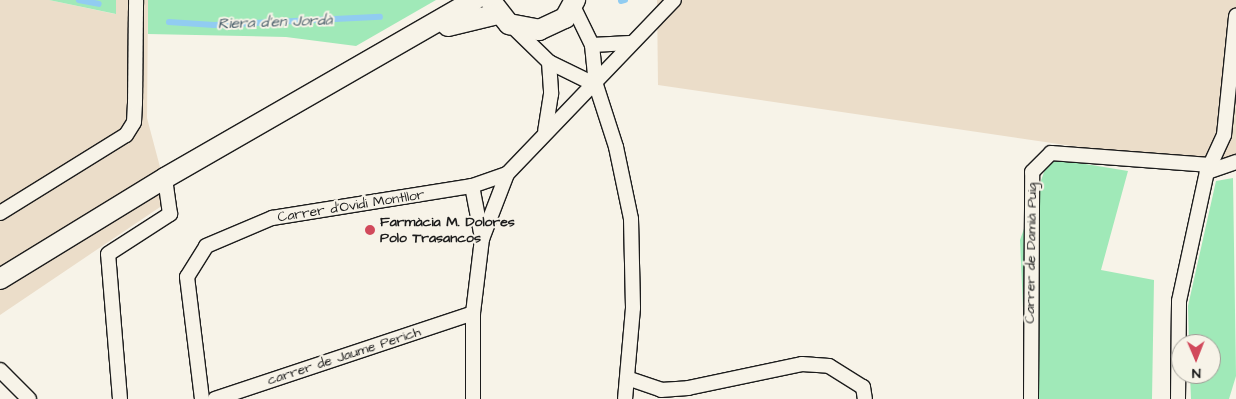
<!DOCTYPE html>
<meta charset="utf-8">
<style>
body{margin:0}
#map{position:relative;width:1236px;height:399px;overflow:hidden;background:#f7f3e8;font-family:"Architects Daughter",sans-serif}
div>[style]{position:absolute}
.built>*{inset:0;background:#ebddc9}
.green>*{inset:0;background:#a0e9b8}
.stream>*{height:5.5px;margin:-2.75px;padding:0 2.75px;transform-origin:2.75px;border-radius:2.75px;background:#91ccf1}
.roads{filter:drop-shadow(1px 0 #1c1c1c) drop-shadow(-1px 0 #1c1c1c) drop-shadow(0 1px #1c1c1c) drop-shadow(0 -1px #1c1c1c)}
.street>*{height:14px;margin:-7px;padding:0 7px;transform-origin:7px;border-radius:7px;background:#f7f3e8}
.secondary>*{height:20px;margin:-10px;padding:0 10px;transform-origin:10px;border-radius:10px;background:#f7f3e8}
.dots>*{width:14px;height:14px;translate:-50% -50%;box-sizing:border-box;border:2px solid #f7f3e8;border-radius:50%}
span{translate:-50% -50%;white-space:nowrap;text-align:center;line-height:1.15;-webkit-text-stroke:4px #f7f3e8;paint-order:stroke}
.street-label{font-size:14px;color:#1c1c1c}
.poi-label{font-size:14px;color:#1c1c1c;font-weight:700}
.left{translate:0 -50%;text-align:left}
.water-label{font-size:15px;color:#455a67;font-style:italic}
.north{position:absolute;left:1171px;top:334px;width:50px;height:50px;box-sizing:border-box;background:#f7f3e8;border:1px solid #9f9d96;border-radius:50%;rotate:179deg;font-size:14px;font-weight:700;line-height:20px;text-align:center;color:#1c1c1c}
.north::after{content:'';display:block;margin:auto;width:18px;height:22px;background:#d1495b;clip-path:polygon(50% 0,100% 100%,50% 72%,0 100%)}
</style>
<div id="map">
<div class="built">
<div style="clip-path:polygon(0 0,49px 0,115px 14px,116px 0,148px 0,147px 118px,169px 201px,0 315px)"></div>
<div style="clip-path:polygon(657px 0,1236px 0,1236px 170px,658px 85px)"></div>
</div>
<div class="green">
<div style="clip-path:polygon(49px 0,116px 0,116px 14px)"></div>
<div style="clip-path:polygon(148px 0,436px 0,356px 46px,286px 37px,148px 34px)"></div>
<div style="clip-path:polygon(1049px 158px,1128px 171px,1101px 270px,1154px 280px,1152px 399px,1027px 399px,1020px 240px)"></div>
<div style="clip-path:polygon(1233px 178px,1236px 376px,1229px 399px,1191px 399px,1190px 374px,1211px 374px,1211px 344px,1189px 344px,1188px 306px,1216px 181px)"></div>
</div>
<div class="stream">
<div style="left:79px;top:0;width:20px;rotate:11deg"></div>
<div style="left:621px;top:1px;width:4px;rotate:-14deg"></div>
<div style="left:169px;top:22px;width:45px;rotate:3.8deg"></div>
<div style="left:214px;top:25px;width:166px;rotate:-2.8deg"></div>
</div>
<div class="roads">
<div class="street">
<div style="left:573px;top:6px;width:43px;rotate:64deg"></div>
<div style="left:592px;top:45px;width:40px;rotate:84.3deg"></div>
<div style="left:596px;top:85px;width:65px;rotate:72.1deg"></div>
<div style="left:616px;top:147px;width:74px;rotate:78.2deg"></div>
<div style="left:631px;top:219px;width:89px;rotate:88.7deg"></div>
<div style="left:633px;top:308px;width:91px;rotate:95deg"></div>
<div style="left:512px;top:26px;width:52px;rotate:44.2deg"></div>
<div style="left:549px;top:62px;width:32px;rotate:86deg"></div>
<div style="left:551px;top:94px;width:37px;rotate:99deg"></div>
<div style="left:592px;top:45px;width:38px;rotate:-3deg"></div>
<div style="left:549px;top:62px;width:52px;rotate:26.1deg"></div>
<div style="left:1207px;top:172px;width:31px;rotate:-19deg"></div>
<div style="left:472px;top:186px;width:53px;rotate:79.1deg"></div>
<div style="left:0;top:213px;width:148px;rotate:-31.8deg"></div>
<div style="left:126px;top:135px;width:15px;rotate:-58deg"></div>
<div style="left:134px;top:122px;width:19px;rotate:-87deg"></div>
<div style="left:135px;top:103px;width:103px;rotate:-89.4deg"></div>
<div style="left:0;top:370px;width:41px;rotate:45deg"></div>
<div style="left:627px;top:378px;width:36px;rotate:19deg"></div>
<div style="left:661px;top:390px;width:27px;rotate:-4deg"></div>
<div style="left:688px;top:388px;width:116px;rotate:-11.9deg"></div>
<div style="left:802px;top:364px;width:27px;rotate:4deg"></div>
<div style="left:829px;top:366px;width:40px;rotate:32deg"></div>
<div style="left:863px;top:387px;width:12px;rotate:81deg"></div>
<div style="left:120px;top:399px;width:145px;rotate:-94.7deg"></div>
<div style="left:108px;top:254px;width:74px;rotate:-32.8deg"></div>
<div style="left:170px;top:214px;width:36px;rotate:-98deg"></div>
<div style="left:202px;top:399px;width:123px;rotate:-97deg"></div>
<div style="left:187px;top:277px;width:36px;rotate:-58deg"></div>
<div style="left:206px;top:246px;width:72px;rotate:-23deg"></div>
<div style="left:272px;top:218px;width:203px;rotate:-9.1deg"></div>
<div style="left:472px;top:186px;width:37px;rotate:-19deg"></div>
<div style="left:215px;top:399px;width:272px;rotate:-18.4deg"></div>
<div style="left:473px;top:399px;width:86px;rotate:-90deg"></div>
<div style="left:473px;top:313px;width:75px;rotate:-83.1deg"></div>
<div style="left:482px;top:239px;width:70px;rotate:-69deg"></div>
<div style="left:507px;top:174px;width:241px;rotate:-46.2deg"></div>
<div style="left:1031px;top:399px;width:227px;rotate:-89.7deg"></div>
<div style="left:1032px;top:172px;width:27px;rotate:-45deg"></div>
<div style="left:1051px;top:153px;width:159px;rotate:4.3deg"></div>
<div style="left:1178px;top:399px;width:98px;rotate:-89.4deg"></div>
<div style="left:1179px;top:301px;width:132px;rotate:-77.8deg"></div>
<div style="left:1207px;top:172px;width:41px;rotate:-65.3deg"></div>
<div style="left:1224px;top:135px;width:120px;rotate:-84.2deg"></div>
</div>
<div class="secondary">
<div style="left:490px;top:0;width:31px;rotate:52deg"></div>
<div style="left:509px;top:24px;width:31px;rotate:11deg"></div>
<div style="left:539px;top:30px;width:29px;rotate:-25deg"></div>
<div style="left:565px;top:18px;width:21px;rotate:-61deg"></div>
<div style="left:448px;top:26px;width:51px;rotate:-13.5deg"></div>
<div style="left:0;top:279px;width:193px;rotate:-31.5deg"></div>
<div style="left:165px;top:178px;width:357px;rotate:-29.9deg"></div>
</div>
</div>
<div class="dots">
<div style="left:370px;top:230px;background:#d1495b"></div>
</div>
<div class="street-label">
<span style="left:351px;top:206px;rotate:-9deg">Carrer d'Ovidi Montllor</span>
<span style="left:1031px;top:253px;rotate:-89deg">Carrer de Damià Puig</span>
<span style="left:344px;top:356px;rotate:-18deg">carrer de Jaume Perich</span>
</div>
<div class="poi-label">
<span class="left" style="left:380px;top:230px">Farmàcia M. Dolores<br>Polo Trasancos</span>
</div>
<div class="water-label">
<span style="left:275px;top:22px;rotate:-2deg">Riera d'en Jordà</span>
</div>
<div class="north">N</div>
</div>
